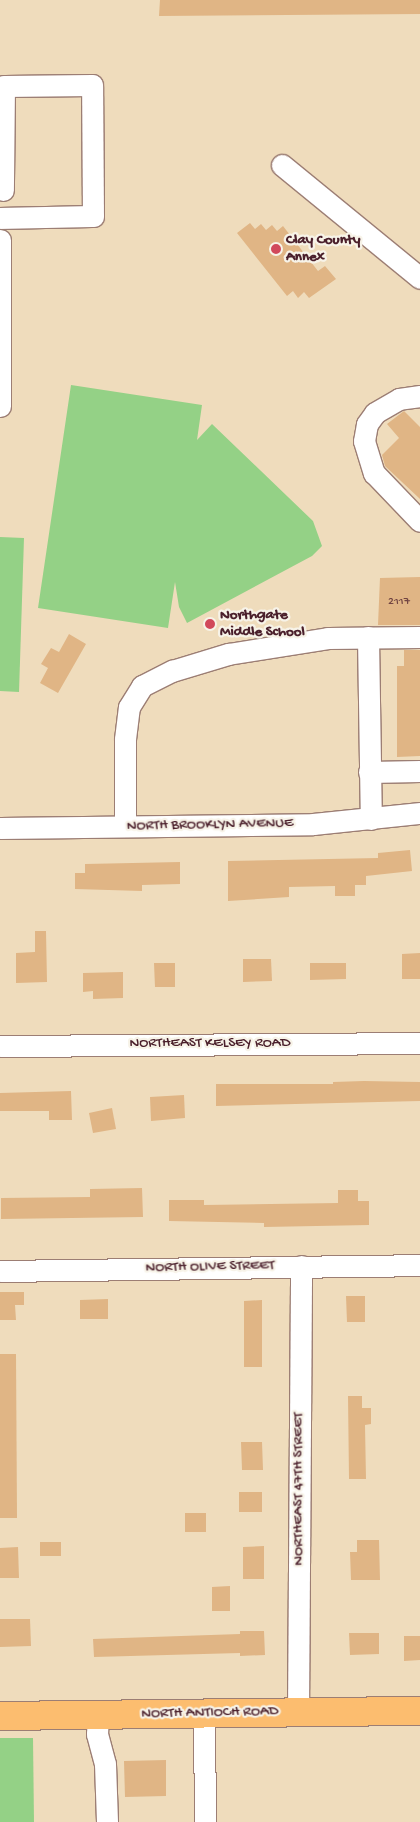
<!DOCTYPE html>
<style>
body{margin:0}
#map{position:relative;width:420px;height:1822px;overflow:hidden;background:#efdcbc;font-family:"Gochi Hand",sans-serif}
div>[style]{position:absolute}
.green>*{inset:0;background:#94d186}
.building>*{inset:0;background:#e0b585}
.roads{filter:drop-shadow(1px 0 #9c7e74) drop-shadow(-1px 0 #9c7e74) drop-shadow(0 1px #9c7e74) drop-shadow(0 -1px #9c7e74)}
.minor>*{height:21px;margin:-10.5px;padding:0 10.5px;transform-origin:10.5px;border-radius:10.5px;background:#fff}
.major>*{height:28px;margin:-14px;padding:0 14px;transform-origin:14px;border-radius:14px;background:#fcbd6f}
.dots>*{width:14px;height:14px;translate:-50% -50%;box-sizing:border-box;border:2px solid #f7f3e8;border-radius:50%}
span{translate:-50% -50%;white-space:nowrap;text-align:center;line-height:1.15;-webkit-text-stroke:4.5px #f7f3e8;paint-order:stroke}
.number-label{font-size:12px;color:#704442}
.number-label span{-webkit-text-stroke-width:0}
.poi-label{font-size:15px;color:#4a1f2b;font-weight:700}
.left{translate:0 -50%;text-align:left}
.street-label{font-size:15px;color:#4a1f2b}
</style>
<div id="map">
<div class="green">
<div style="clip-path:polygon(71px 385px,202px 405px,197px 440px,212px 424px,313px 521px,322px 546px,312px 556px,187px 623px,179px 607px,175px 582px,168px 628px,38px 608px)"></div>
<div style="clip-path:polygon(0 537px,24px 538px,19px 692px,0 691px)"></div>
<div style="clip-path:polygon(0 1738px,33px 1738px,34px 1822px,0 1822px)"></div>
</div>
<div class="building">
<div style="clip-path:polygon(160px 0,420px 0,420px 14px,159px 16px)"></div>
<div style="clip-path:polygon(250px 223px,255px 229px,261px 224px,266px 230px,272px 225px,277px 231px,283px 226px,318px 271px,325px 266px,336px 279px,309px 298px,304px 292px,298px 298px,293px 291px,287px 296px,237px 233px)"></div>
<div style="clip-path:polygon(404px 411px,420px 427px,420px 499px,385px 466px,382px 455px,399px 438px,387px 424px)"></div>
<div style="clip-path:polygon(420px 577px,420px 625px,378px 625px,380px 578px)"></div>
<div style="clip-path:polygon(69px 634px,86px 644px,58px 693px,40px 683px,48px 668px,41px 664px,51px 648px,59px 652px)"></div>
<div style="clip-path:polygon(404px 650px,420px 650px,420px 756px,397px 757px,397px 666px,404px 666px)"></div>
<div style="clip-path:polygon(410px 850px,412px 871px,366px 876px,366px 885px,355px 885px,355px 896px,335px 896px,335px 886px,289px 887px,289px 897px,228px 901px,228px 861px,378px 858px,378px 853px)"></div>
<div style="clip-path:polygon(180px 862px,180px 884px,142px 885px,142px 891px,75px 889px,75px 873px,85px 873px,85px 864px)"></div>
<div style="clip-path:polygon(35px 931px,46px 931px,47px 982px,16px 983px,16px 953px,35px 952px)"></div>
<div style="clip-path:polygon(420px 953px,420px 979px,402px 979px,402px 954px)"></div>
<div style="clip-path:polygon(243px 959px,271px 959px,272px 981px,243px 982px)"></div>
<div style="clip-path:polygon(154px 963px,175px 963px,175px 987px,155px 987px)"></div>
<div style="clip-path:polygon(310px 963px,346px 963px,346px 979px,310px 980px)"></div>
<div style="clip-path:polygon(123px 972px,123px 998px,93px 999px,93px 991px,83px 992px,83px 973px)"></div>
<div style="clip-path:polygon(364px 1081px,420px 1082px,420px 1101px,216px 1106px,216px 1084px,333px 1084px,333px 1082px)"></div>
<div style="clip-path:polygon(71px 1091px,72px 1120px,49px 1120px,49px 1111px,0 1111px,0 1093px)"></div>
<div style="clip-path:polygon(184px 1095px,185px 1118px,151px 1121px,150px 1097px)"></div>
<div style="clip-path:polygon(112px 1108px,116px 1129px,93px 1133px,89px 1113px)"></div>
<div style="clip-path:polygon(142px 1188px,143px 1217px,1px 1219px,1px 1198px,90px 1197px,90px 1189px)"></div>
<div style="clip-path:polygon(338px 1190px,358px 1190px,358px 1201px,369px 1201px,369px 1225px,264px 1227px,264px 1223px,169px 1221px,169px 1200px,204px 1200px,204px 1205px,338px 1203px)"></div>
<div style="clip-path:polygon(0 1292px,24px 1292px,24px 1305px,15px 1305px,16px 1320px,0 1320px)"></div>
<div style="clip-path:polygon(346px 1296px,365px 1296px,365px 1322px,347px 1322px)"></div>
<div style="clip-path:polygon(108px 1299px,108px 1319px,80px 1319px,80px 1300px)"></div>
<div style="clip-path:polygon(262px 1300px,262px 1367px,244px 1367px,244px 1301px)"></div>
<div style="clip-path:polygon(0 1354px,16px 1354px,17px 1518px,0 1518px)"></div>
<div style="clip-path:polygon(348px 1396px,362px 1396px,362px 1408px,371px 1408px,371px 1424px,365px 1425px,366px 1479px,349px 1479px)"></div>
<div style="clip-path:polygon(241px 1442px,262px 1442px,263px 1470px,242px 1470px)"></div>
<div style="clip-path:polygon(239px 1492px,262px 1492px,262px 1512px,239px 1512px)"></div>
<div style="clip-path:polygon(185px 1513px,206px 1513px,206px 1532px,185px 1532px)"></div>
<div style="clip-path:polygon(357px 1540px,379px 1540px,380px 1580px,351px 1580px,350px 1552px,357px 1552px)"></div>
<div style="clip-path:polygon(40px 1542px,61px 1542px,61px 1556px,40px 1556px)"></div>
<div style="clip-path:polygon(264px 1546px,264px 1579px,243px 1579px,243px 1547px)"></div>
<div style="clip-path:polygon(18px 1547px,19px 1578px,0 1578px,0 1548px)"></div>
<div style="clip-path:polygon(230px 1586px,230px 1611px,212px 1611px,212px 1587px)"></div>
<div style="clip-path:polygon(0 1619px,30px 1619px,31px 1646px,0 1647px)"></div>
<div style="clip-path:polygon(240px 1631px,264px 1631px,265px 1655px,240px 1656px,240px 1653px,94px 1657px,93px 1639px,240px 1634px)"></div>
<div style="clip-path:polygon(349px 1633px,379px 1633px,379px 1654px,350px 1655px)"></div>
<div style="clip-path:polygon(404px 1636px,420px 1636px,420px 1660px,404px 1661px)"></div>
<div style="clip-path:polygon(166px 1760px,166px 1796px,125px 1797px,124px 1761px)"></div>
</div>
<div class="roads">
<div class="minor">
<div style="left:282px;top:165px;width:178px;rotate:39.3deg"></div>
<div style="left:0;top:218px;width:93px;rotate:-1.2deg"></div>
<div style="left:93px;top:216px;width:131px;rotate:-90.4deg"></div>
<div style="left:92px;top:85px;width:88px;rotate:179.3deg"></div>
<div style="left:4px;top:86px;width:104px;rotate:90.6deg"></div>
<div style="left:0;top:240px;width:166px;rotate:90deg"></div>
<div style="left:420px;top:396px;width:21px;rotate:172deg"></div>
<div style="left:399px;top:399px;width:28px;rotate:150deg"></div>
<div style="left:375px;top:413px;width:14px;rotate:126deg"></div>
<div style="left:367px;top:424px;width:17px;rotate:100deg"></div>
<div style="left:364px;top:441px;width:34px;rotate:73deg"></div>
<div style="left:374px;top:473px;width:66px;rotate:46.2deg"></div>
<div style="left:368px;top:637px;width:182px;rotate:89.1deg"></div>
<div style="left:369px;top:772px;width:51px;rotate:-1.1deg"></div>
<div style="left:125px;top:826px;width:87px;rotate:-90deg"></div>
<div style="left:125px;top:739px;width:32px;rotate:-83deg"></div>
<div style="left:129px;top:707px;width:25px;rotate:-58deg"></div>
<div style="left:142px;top:686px;width:34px;rotate:-27deg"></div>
<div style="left:172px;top:671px;width:59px;rotate:-16.9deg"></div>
<div style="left:228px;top:654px;width:101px;rotate:-9.1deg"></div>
<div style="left:328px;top:638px;width:92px;rotate:-0.6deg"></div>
<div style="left:0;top:828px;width:313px;rotate:-0.7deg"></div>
<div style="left:313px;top:824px;width:108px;rotate:-5.9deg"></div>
<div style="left:0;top:1046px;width:420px;rotate:-0.4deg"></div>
<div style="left:0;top:1271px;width:420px;rotate:-0.8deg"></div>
<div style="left:298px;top:1712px;width:446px;rotate:-89.6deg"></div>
<div style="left:204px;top:1714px;width:108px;rotate:89.5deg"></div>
<div style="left:98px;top:1715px;width:19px;rotate:93deg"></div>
<div style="left:97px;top:1734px;width:31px;rotate:75deg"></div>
<div style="left:105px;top:1764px;width:58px;rotate:88deg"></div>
</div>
<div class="major">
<div style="left:0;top:1716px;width:420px;rotate:-0.7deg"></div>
</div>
</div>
<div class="dots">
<div style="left:276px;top:249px;background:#d1495b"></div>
<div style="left:210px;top:624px;background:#d1495b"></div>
</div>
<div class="number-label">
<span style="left:399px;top:603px">2117</span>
</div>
<div class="poi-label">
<span class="left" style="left:286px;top:249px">Clay County<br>Annex</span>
<span class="left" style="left:220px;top:624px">Northgate<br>Middle School</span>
</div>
<div class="street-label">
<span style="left:210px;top:825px;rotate:-1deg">NORTH BROOKLYN AVENUE</span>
<span style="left:210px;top:1044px">NORTHEAST KELSEY ROAD</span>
<span style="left:210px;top:1267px;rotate:-1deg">NORTH OLIVE STREET</span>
<span style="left:299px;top:1489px;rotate:-90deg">NORTHEAST 47TH STREET</span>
<span style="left:210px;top:1713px;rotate:-1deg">NORTH ANTIOCH ROAD</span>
</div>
</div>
